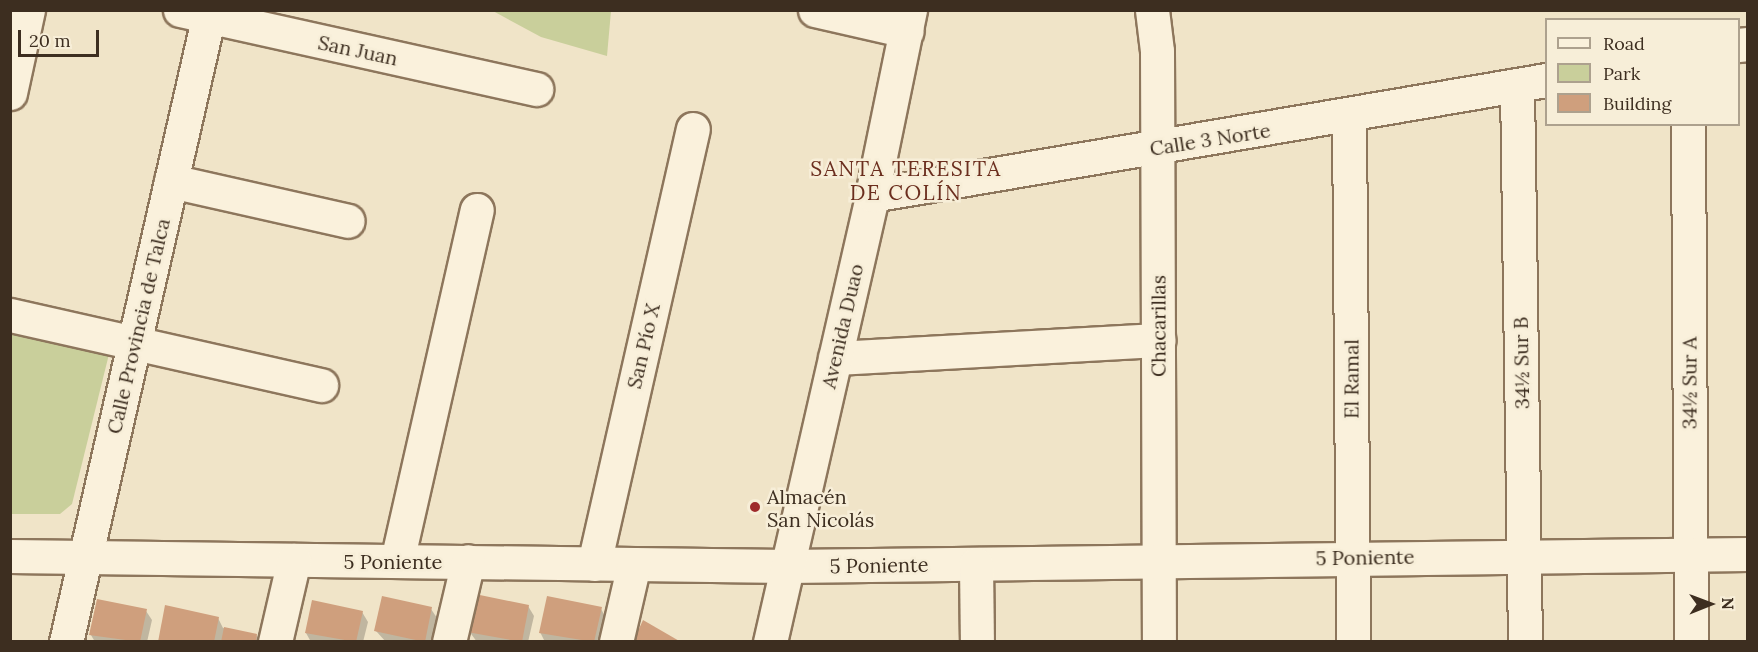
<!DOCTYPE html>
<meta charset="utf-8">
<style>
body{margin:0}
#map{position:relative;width:1758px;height:652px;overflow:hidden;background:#f0e4c8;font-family:Lora,serif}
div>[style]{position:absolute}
.green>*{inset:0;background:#c9cf9b}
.shadow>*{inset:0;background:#0003}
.building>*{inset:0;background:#cf9f7d}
.roads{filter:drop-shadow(2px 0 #8d765c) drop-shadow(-2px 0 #8d765c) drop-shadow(0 2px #8d765c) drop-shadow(0 -2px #8d765c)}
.minor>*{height:33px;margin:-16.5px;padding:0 16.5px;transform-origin:16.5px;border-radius:16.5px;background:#faf1dc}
.dots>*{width:16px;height:16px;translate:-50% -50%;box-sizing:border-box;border:3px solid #f7eed8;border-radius:50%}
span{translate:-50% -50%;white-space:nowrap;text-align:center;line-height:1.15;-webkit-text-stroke:5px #f7eed8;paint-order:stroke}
.street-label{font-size:20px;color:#3d2e20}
.poi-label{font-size:20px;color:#3d2e20}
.left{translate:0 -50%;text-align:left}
.neighbourhood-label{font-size:21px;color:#6b2e1e;letter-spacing:1.5px}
.frame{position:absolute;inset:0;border:12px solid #3d2e20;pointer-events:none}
.legend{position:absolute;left:1545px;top:18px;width:195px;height:108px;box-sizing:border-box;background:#f7eed8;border:2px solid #ada18e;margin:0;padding:8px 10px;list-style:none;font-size:18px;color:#3d2e20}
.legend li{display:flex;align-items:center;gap:12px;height:30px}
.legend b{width:30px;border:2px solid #ada18e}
.north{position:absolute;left:1680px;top:574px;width:60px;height:60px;-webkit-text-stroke:4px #f7eed8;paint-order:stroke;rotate:89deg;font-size:16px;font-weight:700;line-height:24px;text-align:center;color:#3d2e20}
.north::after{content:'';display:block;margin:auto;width:21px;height:27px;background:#3d2e20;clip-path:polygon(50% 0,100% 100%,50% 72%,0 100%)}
.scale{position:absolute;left:18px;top:30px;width:81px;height:27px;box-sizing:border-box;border:3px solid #3d2e20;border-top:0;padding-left:8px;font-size:18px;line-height:21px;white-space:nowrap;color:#3d2e20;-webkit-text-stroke:4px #f7eed8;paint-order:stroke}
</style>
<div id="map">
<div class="green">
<div style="clip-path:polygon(493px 11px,611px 11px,607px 56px,541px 37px)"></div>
<div style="clip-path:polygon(11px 327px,110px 350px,72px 504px,60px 514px,11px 514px)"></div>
</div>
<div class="shadow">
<div style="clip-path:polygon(528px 606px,534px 616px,528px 642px,477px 642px,469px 631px)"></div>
<div style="clip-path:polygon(431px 609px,437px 618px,432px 642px,386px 642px,376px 631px)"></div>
<div style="clip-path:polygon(601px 609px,606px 618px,601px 642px,545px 642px,540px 632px)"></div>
<div style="clip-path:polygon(146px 611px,152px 620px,147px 642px,95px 642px,91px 635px)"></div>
<div style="clip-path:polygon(362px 612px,368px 622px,363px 642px,311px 642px,306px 633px)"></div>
<div style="clip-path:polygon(218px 618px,223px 628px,256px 635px,260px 642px,159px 642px)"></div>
</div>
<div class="building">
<div style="clip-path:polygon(475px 594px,529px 605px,522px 642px,467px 632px)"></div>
<div style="clip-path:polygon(382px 596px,432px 607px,425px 642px,374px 631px)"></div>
<div style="clip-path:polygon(547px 596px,602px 607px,594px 642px,539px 633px)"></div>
<div style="clip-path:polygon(97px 599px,147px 609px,140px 642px,89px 635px)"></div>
<div style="clip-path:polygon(312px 600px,363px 611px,356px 642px,305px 633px)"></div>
<div style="clip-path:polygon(165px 605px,219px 617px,214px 642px,158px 642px)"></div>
<div style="clip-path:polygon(643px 620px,681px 642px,633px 642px)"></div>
<div style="clip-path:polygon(224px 627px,257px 634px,256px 642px,221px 642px)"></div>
</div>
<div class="roads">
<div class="minor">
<div style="left:180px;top:10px;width:365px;rotate:12.5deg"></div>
<div style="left:815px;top:10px;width:94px;rotate:12.9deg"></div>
<div style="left:1152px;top:10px;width:41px;rotate:83deg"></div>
<div style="left:1157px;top:51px;width:591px;rotate:89.81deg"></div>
<div style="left:1738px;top:45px;width:10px;rotate:-6deg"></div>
<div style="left:1517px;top:85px;width:557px;rotate:89.18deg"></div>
<div style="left:10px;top:93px;width:85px;rotate:-77.8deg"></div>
<div style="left:1349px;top:116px;width:526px;rotate:89.56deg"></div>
<div style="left:1688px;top:124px;width:518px;rotate:89.67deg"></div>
<div style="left:171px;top:181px;width:181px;rotate:12.7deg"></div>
<div style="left:872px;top:195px;width:684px;rotate:-9.68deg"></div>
<div style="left:10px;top:315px;width:319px;rotate:12.7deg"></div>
<div style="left:835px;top:358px;width:324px;rotate:-3.2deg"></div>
<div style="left:10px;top:556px;width:777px;rotate:0.74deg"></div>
<div style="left:787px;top:566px;width:961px;rotate:-0.72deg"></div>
<div style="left:397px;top:561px;width:360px;rotate:-77.2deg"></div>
<div style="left:594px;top:564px;width:446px;rotate:-77.2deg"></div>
<div style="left:976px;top:564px;width:78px;rotate:89.3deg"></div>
<div style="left:66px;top:642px;width:648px;rotate:-77.16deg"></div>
<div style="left:275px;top:642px;width:84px;rotate:-77deg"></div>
<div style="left:449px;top:642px;width:83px;rotate:-76.8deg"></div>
<div style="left:616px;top:642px;width:80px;rotate:-77deg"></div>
<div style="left:770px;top:642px;width:458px;rotate:-77.1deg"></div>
<div style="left:872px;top:195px;width:189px;rotate:-78.4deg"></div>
</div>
</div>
<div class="dots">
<div style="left:755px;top:507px;background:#9e2a2b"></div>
</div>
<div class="street-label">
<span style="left:358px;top:50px;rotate:12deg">San Juan</span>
<span style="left:1210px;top:139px;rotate:-9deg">Calle 3 Norte</span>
<span style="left:138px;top:326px;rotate:-77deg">Calle Provincia de Talca</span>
<span style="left:842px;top:326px;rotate:-77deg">Avenida Duao</span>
<span style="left:1158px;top:326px;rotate:-90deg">Chacarillas</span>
<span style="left:643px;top:346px;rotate:-77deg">San Pío X</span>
<span style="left:1521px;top:363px;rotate:-91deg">34½ Sur B</span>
<span style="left:1351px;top:379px;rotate:-90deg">El Ramal</span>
<span style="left:1689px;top:383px;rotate:-90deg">34½ Sur A</span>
<span style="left:1365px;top:557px;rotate:-1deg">5 Poniente</span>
<span style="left:393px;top:561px">5 Poniente</span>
<span style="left:879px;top:565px;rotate:-1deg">5 Poniente</span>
</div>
<div class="poi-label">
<span class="left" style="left:767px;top:508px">Almacén<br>San Nicolás</span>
</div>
<div class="neighbourhood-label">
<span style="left:906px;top:181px">SANTA TERESITA<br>DE COLÍN</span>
</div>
<div class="frame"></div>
<ul class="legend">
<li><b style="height:8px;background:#faf1dc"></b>Road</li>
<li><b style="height:16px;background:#c9cf9b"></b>Park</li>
<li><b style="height:16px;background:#cf9f7d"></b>Building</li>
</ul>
<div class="north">N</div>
<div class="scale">20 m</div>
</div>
